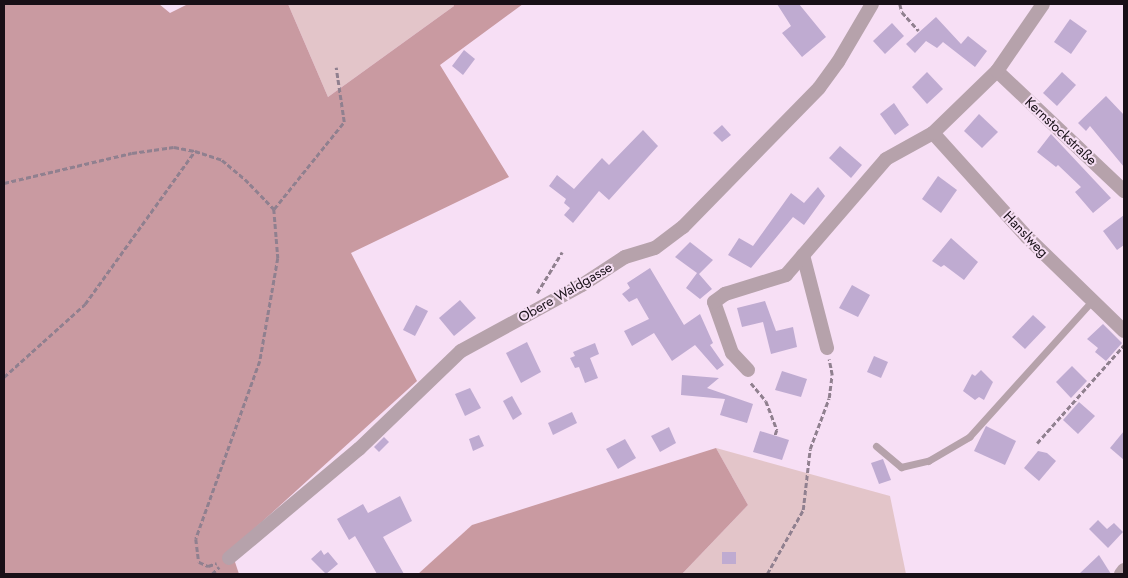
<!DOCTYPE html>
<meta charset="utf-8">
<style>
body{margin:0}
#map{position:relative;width:1128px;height:578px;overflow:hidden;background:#f7dff5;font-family:Jost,sans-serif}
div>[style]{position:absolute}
.green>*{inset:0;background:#e3c5c9}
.forest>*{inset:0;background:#c99aa1}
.building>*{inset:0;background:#bfabd1}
.path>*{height:2.5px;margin-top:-1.25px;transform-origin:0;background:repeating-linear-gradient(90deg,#90808f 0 5px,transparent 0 7.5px)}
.service>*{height:7px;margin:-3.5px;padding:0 3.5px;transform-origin:3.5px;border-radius:3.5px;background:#b6a2ab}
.minor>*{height:14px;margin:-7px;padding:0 7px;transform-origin:7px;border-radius:7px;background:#b6a2ab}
span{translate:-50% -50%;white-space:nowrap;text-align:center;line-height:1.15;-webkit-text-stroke:4px #f7dff5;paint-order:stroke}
.street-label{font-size:14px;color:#181017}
.frame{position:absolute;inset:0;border:5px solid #181017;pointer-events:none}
</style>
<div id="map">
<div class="green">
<div style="clip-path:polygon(288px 4px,453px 4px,454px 6px,328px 97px)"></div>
<div style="clip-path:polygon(716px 448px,890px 496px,906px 574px,682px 574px,748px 505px)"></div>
</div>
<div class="forest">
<div style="clip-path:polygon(4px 4px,159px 4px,170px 13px,188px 4px,288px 4px,328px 97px,454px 6px,453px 4px,523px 4px,440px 65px,509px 177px,351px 253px,417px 381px,231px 550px,239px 574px,4px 574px)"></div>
<div style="clip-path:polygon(716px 448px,748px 505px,682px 574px,418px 574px,472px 525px)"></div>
</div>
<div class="building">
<div style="clip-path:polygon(777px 4px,799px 4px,826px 37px,802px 57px,782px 33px,791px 26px)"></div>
<div style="clip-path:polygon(936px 17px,961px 44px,968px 36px,987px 51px,975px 67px,943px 42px,937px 48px,926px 41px,915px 53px,906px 44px)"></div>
<div style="clip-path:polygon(1070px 19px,1087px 31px,1071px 54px,1054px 42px)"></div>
<div style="clip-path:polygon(892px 23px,904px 36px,885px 54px,873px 41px)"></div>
<div style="clip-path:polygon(464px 50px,475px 59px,463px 75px,452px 66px)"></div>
<div style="clip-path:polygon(927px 72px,943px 89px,927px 104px,912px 87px)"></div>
<div style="clip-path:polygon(1062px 72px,1076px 85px,1057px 106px,1043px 93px)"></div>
<div style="clip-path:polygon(1106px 96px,1124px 115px,1124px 167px,1090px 126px,1086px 131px,1078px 123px)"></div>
<div style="clip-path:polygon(894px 103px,909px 125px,895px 135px,880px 114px)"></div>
<div style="clip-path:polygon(979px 114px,998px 132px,982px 148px,964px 131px)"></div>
<div style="clip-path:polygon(722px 125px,731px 135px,722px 142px,713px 133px)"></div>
<div style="clip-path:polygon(643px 130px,658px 146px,609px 200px,599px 191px,573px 223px,564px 215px,570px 208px,564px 203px,566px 199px,549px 186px,557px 175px,574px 189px,602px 158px,609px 165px)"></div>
<div style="clip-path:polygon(1051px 134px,1111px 198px,1093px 213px,1075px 192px,1081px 187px,1058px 165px,1056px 167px,1037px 152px)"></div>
<div style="clip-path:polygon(840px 146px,862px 165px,851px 178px,829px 158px)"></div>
<div style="clip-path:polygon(938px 176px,957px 190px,941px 213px,922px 199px)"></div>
<div style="clip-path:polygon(818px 187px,825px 196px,804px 225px,793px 217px,751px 268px,728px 255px,739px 238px,753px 246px,791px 193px,804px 203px)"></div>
<div style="clip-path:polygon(1124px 215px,1124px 245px,1117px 250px,1103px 231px)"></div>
<div style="clip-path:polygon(951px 238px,978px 262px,964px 280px,944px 265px,941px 267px,932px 261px)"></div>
<div style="clip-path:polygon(690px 242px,713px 260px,699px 274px,712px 289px,700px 299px,686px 288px,697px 273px,675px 257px)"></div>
<div style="clip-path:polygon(650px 268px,684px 325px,700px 314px,713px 343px,710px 345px,724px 365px,717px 370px,695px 345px,672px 361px,654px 333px,632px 346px,624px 331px,649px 319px,637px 298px,629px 302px,622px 294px,630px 288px,627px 283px)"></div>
<div style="clip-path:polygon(852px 285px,870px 295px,858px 317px,839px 308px)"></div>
<div style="clip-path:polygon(460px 300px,476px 318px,454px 336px,439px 318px)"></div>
<div style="clip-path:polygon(765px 301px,776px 331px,793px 327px,797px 347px,771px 354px,763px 322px,742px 327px,737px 308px)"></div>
<div style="clip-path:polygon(416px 305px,428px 311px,415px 336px,403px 330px)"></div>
<div style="clip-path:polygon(1033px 315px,1046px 327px,1025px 349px,1012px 337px)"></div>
<div style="clip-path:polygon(1103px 324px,1122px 343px,1106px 361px,1095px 352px,1098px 348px,1087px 339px)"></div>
<div style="clip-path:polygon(527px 342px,541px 372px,521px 383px,506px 353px)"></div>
<div style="clip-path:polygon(595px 343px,599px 354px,590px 358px,598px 378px,585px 383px,579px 367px,575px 368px,570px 358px,575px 356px,573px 352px)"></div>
<div style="clip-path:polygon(874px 356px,888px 362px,881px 378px,867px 372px)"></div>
<div style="clip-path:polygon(1072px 366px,1087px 381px,1071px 398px,1056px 382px)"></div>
<div style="clip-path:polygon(981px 370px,993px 382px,984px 400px,979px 397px,975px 400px,963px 391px,972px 374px,975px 376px)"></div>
<div style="clip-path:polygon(782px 371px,807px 379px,801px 397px,775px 390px)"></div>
<div style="clip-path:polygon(682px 375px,719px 378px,707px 388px,753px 404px,747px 423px,720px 415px,725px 399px,681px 395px)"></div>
<div style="clip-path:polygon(470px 388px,481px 408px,465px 416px,455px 394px)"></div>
<div style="clip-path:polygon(512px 396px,522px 414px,513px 420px,503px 401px)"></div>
<div style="clip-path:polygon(1079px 402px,1095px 416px,1078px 434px,1063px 420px)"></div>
<div style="clip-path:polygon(572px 412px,577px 423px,553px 435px,548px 423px)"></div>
<div style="clip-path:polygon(986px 426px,1016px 441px,1005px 465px,974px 451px)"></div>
<div style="clip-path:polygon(669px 427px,676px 443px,660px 452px,651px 436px)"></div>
<div style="clip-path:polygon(760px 431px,789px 440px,782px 460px,753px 452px)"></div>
<div style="clip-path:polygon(1124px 431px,1124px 460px,1110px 448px)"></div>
<div style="clip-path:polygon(479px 435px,484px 446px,473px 451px,469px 439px)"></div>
<div style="clip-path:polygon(384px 437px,389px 442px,379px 452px,374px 447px)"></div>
<div style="clip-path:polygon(625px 439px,636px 458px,618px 469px,606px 449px)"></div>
<div style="clip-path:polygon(1038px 451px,1047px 453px,1056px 461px,1039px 481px,1024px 468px)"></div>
<div style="clip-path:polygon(883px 459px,891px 480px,879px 484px,871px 463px)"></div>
<div style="clip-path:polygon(400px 496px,412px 521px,383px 537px,404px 574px,377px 574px,355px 536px,349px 540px,337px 519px,363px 504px,368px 513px)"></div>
<div style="clip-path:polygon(1098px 520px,1107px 529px,1114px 523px,1123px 532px,1108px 548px,1089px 529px)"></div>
<div style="clip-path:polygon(321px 550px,324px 555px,328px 552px,338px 564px,326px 574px,311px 559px)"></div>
<div style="clip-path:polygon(722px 552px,736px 552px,736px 564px,722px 564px)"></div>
<div style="clip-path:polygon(1099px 555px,1111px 574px,1079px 574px)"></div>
</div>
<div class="path">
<div style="left:900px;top:4px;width:8px;rotate:76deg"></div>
<div style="left:902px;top:12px;width:25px;rotate:48deg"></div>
<div style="left:4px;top:183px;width:131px;rotate:-13.2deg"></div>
<div style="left:132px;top:153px;width:42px;rotate:-8.1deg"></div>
<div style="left:174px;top:147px;width:21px;rotate:11deg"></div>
<div style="left:274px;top:209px;width:112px;rotate:-51.2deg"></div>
<div style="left:344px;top:122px;width:55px;rotate:-98.4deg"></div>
<div style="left:537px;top:293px;width:48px;rotate:-58.6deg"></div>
<div style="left:4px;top:377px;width:109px;rotate:-42deg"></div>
<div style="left:85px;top:304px;width:188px;rotate:-54.3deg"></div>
<div style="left:195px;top:151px;width:28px;rotate:18deg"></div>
<div style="left:222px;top:160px;width:30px;rotate:40deg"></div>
<div style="left:245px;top:179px;width:42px;rotate:46deg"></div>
<div style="left:274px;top:209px;width:49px;rotate:85.3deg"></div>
<div style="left:278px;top:258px;width:105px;rotate:99.9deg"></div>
<div style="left:260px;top:361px;width:189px;rotate:109.8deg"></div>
<div style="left:196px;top:539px;width:23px;rotate:83deg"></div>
<div style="left:199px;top:562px;width:10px;rotate:24deg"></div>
<div style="left:208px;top:566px;width:9px;rotate:-18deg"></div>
<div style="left:751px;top:383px;width:23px;rotate:50deg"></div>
<div style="left:766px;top:401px;width:31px;rotate:69deg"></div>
<div style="left:777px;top:430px;width:6px;rotate:108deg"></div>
<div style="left:1037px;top:443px;width:131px;rotate:-48.4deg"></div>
<div style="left:212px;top:574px;width:10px;rotate:-45deg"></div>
<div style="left:767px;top:574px;width:73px;rotate:-60.6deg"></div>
<div style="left:803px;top:510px;width:61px;rotate:-83.5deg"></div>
<div style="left:810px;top:449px;width:54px;rotate:-69.6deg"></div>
<div style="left:829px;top:398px;width:23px;rotate:-83deg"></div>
<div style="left:832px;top:375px;width:16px;rotate:-101deg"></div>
</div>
<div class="service">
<div style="left:876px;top:446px;width:33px;rotate:40deg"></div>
<div style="left:901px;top:467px;width:28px;rotate:-13deg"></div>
<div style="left:928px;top:461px;width:48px;rotate:-30.3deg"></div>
<div style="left:969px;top:437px;width:185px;rotate:-47.9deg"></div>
</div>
<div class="minor">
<div style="left:997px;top:71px;width:175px;rotate:43.4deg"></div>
<div style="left:933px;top:133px;width:140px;rotate:47.9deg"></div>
<div style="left:1027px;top:237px;width:135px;rotate:44.1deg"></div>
<div style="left:803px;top:255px;width:96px;rotate:75.5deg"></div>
<div style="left:748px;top:370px;width:23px;rotate:-133deg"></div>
<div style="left:732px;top:353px;width:54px;rotate:-109.4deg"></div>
<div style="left:714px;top:302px;width:14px;rotate:-36deg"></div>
<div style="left:725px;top:294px;width:64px;rotate:-17.3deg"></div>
<div style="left:786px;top:275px;width:153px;rotate:-49.2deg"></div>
<div style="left:886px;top:159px;width:54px;rotate:-29deg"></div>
<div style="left:933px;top:133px;width:89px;rotate:-44.1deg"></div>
<div style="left:997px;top:71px;width:81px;rotate:-55.5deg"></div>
<div style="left:229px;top:558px;width:170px;rotate:-40deg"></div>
<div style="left:359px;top:449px;width:141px;rotate:-43.9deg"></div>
<div style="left:461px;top:351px;width:138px;rotate:-28.6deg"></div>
<div style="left:582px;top:285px;width:51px;rotate:-33.1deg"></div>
<div style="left:625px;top:257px;width:31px;rotate:-17deg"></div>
<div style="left:655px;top:248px;width:35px;rotate:-37deg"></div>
<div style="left:683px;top:227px;width:194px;rotate:-45.6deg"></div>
<div style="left:819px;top:88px;width:32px;rotate:-54deg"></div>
<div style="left:838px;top:62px;width:67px;rotate:-59.6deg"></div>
<div style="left:1121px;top:574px;width:5px;rotate:-53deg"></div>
</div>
<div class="street-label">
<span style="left:1061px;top:131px;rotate:43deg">Kernstockstraße</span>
<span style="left:1026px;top:234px;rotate:46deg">Hanslweg</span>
<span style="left:565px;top:292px;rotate:-30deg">Obere Waldgasse</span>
</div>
<div class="frame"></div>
</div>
